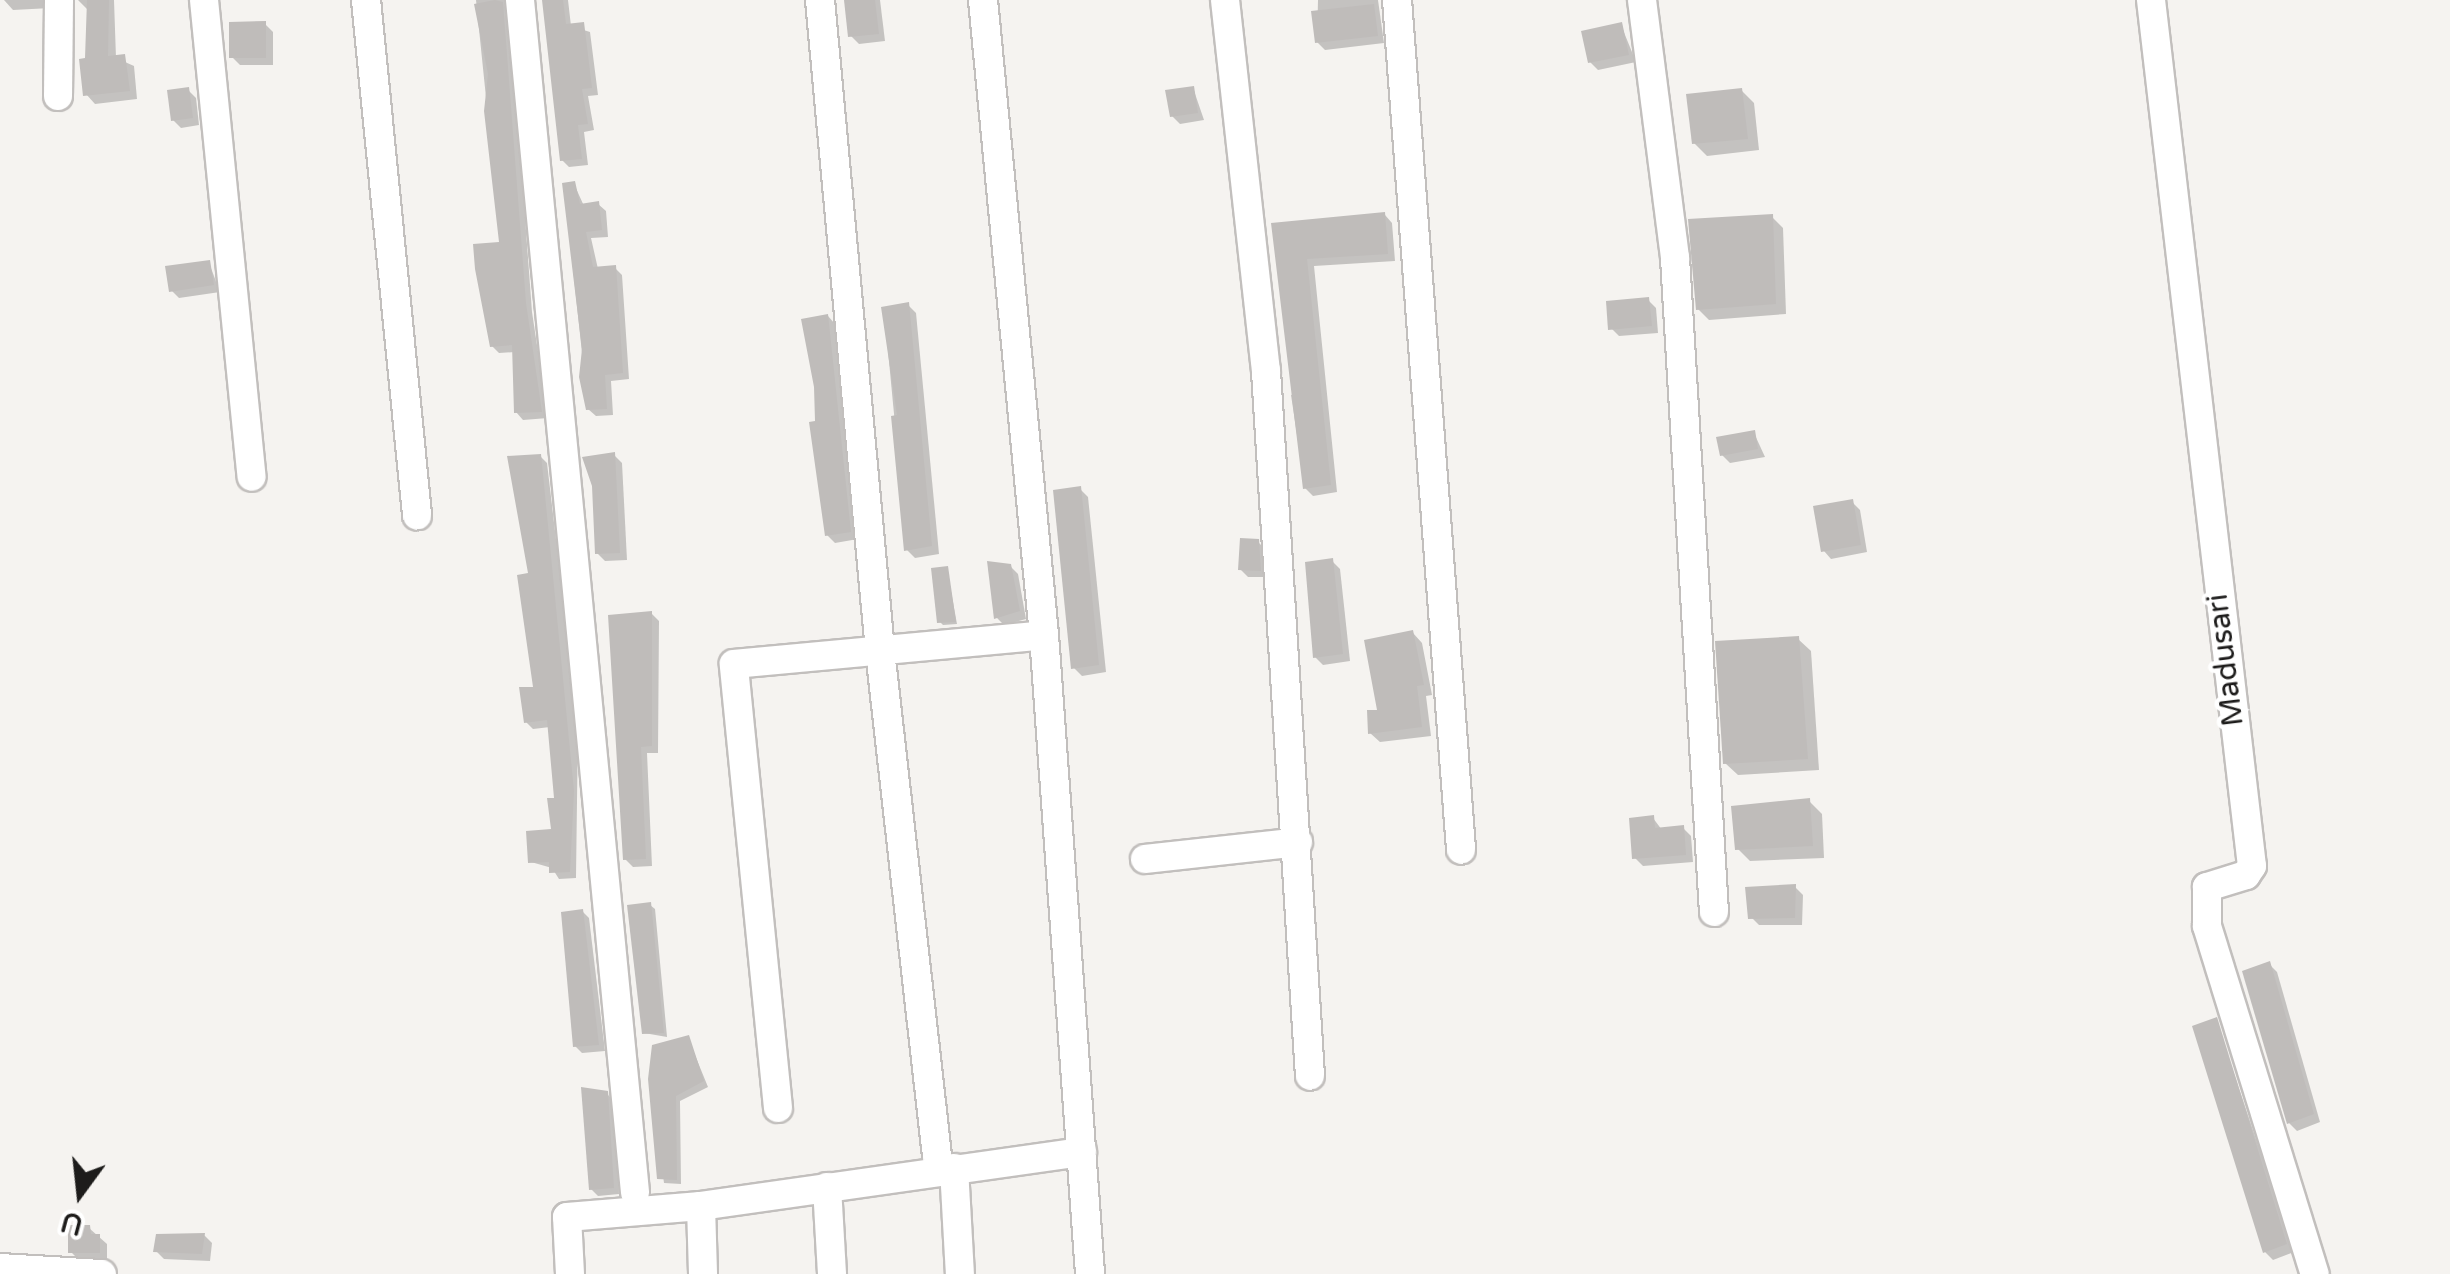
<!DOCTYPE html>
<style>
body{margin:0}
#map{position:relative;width:2450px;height:1274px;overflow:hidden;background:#f5f3f0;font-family:"Varela Round",sans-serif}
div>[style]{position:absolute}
.shadow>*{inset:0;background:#0003}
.building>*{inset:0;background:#bfbcba}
.roads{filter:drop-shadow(2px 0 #c2bfbd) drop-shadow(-2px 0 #c2bfbd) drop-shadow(0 2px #c2bfbd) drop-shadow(0 -2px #c2bfbd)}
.minor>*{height:28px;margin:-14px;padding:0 14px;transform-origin:14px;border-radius:14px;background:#fff}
span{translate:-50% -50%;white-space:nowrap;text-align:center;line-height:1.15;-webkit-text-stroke:9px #fff;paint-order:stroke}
.street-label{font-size:30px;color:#1d1c1b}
.north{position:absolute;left:30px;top:1144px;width:100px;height:100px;-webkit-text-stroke:8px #fff;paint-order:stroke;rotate:195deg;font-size:28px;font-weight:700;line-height:40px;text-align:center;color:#1d1c1b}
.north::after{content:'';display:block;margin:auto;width:35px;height:45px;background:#1d1c1b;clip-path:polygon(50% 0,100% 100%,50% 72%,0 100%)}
</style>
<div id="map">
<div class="shadow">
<div style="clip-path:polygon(59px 0,51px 8px,13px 10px,4px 0)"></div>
<div style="clip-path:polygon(78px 0,114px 0,116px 58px,134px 66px,137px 99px,95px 104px,86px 94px,89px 11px)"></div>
<div style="clip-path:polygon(476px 0,509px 0,532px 312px,548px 418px,523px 420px,516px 412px,515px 352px,499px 353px,492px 346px,501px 244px)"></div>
<div style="clip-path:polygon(546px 0,568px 0,571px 26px,590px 32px,598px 95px,588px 96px,594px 130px,584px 132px,588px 165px,569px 167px,562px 160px)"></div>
<div style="clip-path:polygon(847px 0,880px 0,885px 41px,859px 44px,851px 36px)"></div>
<div style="clip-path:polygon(1318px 0,1378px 0,1384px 43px,1325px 50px,1317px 42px)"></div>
<div style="clip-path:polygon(265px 24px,273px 32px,273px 65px,240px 65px,232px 57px)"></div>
<div style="clip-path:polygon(1621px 25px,1636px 62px,1598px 70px,1590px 62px)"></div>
<div style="clip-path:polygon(1193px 88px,1204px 120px,1180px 124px,1172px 116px)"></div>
<div style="clip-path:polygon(188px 90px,196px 98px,199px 125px,181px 128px,173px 120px)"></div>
<div style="clip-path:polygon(1742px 91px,1754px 103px,1759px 150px,1707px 156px,1694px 143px)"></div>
<div style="clip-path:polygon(574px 184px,584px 206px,598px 204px,606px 211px,608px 237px,591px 238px,598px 269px,615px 268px,622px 275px,629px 379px,611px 381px,613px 415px,596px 416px,588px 409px,564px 185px)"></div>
<div style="clip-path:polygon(1385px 215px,1392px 223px,1395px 261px,1314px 266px,1337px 492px,1313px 496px,1305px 488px,1291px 395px,1297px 394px,1274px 225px)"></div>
<div style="clip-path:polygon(1772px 217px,1783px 228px,1786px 314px,1709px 320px,1698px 309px)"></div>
<div style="clip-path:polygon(209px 263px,220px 292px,179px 298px,171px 290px)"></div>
<div style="clip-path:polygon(1648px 300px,1656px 308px,1658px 333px,1619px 336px,1611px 328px)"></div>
<div style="clip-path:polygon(908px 305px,916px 313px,939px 554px,915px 558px,907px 550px,884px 309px)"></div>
<div style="clip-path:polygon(828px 316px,835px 324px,858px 539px,835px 543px,827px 535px,816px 387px)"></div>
<div style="clip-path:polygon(1754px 433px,1765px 457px,1730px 463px,1722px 455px)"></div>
<div style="clip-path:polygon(614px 455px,622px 463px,627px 560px,605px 561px,597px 553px)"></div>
<div style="clip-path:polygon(540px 456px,547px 463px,578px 726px,576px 878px,559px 879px,552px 868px,531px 862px,553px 831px,556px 800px,550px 727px,533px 729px,526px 722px,536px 689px,531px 575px)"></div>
<div style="clip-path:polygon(1080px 489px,1088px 497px,1106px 672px,1082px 676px,1074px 668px)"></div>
<div style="clip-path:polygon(1852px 502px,1860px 510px,1867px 552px,1831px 559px,1824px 551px)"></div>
<div style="clip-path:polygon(1258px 542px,1266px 550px,1268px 577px,1248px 577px,1240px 569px)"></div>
<div style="clip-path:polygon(1332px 561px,1340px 569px,1350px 661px,1323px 665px,1315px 657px)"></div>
<div style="clip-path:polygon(1010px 566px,1018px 574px,1026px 619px,1004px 625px,997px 618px)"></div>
<div style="clip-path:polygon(947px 569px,957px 624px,943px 625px,940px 622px)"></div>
<div style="clip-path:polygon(652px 614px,659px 621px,658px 753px,647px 753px,652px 866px,633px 867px,625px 859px)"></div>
<div style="clip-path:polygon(1413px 633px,1422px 643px,1432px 695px,1426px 696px,1431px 736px,1380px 742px,1370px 733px)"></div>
<div style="clip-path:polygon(1798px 639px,1811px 651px,1819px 770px,1738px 775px,1725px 763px)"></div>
<div style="clip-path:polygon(1809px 801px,1822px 814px,1824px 858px,1750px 861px,1738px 849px)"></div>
<div style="clip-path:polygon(1653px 818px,1662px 830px,1683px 828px,1691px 836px,1693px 862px,1643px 866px,1635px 858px)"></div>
<div style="clip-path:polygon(1795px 887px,1803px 895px,1802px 925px,1759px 925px,1751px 917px)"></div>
<div style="clip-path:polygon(650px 905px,655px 909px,667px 1037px,644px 1033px)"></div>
<div style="clip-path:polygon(582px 911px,589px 918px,605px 1051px,582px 1053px,575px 1046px)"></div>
<div style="clip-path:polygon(2269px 964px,2277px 972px,2320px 1122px,2297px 1131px,2289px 1123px)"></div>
<div style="clip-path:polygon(2216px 1020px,2294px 1252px,2273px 1260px,2265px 1252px)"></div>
<div style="clip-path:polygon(688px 1038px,708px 1087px,680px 1101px,681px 1184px,664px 1183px,650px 1079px)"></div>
<div style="clip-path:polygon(607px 1094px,613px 1100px,619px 1194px,598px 1196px,591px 1189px)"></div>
<div style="clip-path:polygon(89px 1228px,107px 1244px,107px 1260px,79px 1260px,71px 1252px)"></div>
<div style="clip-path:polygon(204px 1235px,212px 1243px,210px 1261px,164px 1259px,156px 1251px)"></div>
</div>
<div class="building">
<div style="clip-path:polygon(87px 0,109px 0,108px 56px,125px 54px,130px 91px,83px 96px,79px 59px,85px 58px)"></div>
<div style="clip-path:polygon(495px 0,503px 2px,526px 303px,542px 412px,514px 413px,512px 345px,490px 347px,475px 269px,473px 244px,499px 242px,484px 111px,488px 74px,474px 4px)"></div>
<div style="clip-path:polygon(542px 0,563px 0,566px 24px,584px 22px,592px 88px,582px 89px,588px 124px,578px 125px,582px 159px,560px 161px)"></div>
<div style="clip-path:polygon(844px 0,875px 0,879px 34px,848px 37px)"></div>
<div style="clip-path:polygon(1374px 4px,1378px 36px,1315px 43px,1311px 11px)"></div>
<div style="clip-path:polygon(266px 21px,266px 58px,229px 58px,229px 22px)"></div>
<div style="clip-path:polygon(1622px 22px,1629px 55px,1588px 63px,1581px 31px)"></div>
<div style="clip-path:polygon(1194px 86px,1198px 113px,1170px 117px,1165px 90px)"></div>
<div style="clip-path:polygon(189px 87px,193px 118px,171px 121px,167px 90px)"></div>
<div style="clip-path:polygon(1742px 88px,1748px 139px,1692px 144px,1686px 94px)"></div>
<div style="clip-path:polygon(575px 181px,580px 204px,599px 201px,602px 230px,586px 232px,593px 267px,616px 265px,623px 373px,605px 375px,607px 409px,586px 410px,579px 377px,582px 349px,562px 183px)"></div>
<div style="clip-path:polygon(1385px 212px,1388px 254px,1307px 259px,1331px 485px,1303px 489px,1271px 223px)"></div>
<div style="clip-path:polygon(1773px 214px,1776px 304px,1696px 310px,1688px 219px)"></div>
<div style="clip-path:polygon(210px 260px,214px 285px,169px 292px,165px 266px)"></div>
<div style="clip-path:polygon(1649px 297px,1652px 326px,1608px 330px,1606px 301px)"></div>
<div style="clip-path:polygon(909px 302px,932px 546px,904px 551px,891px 416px,897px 415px,881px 307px)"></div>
<div style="clip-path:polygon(828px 314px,851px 532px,825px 536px,809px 422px,815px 421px,814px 387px,801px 319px)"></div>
<div style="clip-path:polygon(1755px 430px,1758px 449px,1720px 456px,1716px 437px)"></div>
<div style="clip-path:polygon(615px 452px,620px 553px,595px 554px,592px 486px,582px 457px)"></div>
<div style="clip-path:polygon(541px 454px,574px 791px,570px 872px,549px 873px,549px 862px,528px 863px,526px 831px,551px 829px,547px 798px,554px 798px,547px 720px,524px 723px,519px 687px,533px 687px,517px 575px,528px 573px,507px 456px)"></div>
<div style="clip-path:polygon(1081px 486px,1099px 665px,1071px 669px,1053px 490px)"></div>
<div style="clip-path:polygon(1853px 499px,1861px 545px,1821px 552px,1813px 506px)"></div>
<div style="clip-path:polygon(1240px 538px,1259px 539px,1261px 571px,1238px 570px)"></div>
<div style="clip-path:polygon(1333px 558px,1343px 654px,1313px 658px,1305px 562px)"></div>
<div style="clip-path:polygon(987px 561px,1011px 564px,1020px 611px,994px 619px)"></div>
<div style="clip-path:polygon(948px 566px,956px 622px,937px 623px,931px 568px)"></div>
<div style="clip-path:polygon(652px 611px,652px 746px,641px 747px,646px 859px,623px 860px,608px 615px)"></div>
<div style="clip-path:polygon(1413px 630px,1424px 685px,1417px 686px,1422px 727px,1368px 734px,1367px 710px,1377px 710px,1364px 640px)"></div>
<div style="clip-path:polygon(1799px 636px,1808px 759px,1723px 764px,1715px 641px)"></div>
<div style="clip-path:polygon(1810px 798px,1813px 846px,1735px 850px,1731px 806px)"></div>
<div style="clip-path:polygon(1654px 815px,1655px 828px,1684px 825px,1686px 855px,1632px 859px,1629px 818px)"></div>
<div style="clip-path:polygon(1796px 884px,1795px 918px,1748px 919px,1745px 887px)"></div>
<div style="clip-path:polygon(651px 902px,664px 1033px,642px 1034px,627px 905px)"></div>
<div style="clip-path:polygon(583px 909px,599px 1045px,573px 1047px,561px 912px)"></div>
<div style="clip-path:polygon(2270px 961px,2314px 1114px,2287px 1124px,2242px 971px)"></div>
<div style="clip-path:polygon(2217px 1017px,2287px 1244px,2263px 1253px,2192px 1026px)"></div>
<div style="clip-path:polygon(689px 1035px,704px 1081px,676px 1096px,677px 1180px,657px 1179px,648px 1079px,652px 1045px)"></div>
<div style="clip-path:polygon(581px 1087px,608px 1091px,614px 1188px,589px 1190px)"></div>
<div style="clip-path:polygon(68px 1225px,90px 1225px,91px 1234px,100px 1234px,100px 1253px,68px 1253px)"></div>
<div style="clip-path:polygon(205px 1233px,202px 1254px,153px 1252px,156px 1234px)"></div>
</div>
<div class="roads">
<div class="minor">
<div style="left:204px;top:0;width:479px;rotate:84.3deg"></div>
<div style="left:366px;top:0;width:518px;rotate:84.34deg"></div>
<div style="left:520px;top:0;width:1198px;rotate:84.49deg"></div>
<div style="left:820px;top:0;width:654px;rotate:84.73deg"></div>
<div style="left:880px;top:651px;width:508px;rotate:83.56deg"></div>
<div style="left:983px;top:0;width:638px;rotate:84.51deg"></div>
<div style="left:1044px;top:635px;width:641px;rotate:85.88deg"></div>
<div style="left:1225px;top:0;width:373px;rotate:83.7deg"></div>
<div style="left:1266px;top:371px;width:706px;rotate:86.43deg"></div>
<div style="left:1397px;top:0;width:852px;rotate:85.69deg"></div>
<div style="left:1642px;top:0;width:260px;rotate:82.7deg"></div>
<div style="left:1675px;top:258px;width:655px;rotate:86.59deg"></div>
<div style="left:2151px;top:0;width:872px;rotate:83.35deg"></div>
<div style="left:2252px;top:866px;width:11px;rotate:124deg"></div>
<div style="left:2246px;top:875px;width:41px;rotate:162.9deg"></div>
<div style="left:2207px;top:887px;width:39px;rotate:90deg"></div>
<div style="left:2207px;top:926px;width:364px;rotate:72.8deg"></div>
<div style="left:58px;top:96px;width:96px;rotate:-89.4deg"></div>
<div style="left:1145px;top:859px;width:154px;rotate:-6.3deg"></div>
<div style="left:778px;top:1108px;width:446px;rotate:-95.7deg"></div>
<div style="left:734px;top:664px;width:311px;rotate:-5.3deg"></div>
<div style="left:954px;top:1168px;width:106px;rotate:86.8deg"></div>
<div style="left:827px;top:1187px;width:87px;rotate:86.7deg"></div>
<div style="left:701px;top:1206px;width:68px;rotate:88.3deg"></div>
<div style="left:0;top:1268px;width:102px;rotate:3.4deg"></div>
<div style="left:570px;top:1274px;width:57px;rotate:-93deg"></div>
<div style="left:567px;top:1217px;width:134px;rotate:-4.7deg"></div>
<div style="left:701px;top:1206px;width:385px;rotate:-8.1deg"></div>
</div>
</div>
<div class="street-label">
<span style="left:2226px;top:660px;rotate:-97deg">Madusari</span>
</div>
<div class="north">U</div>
</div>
